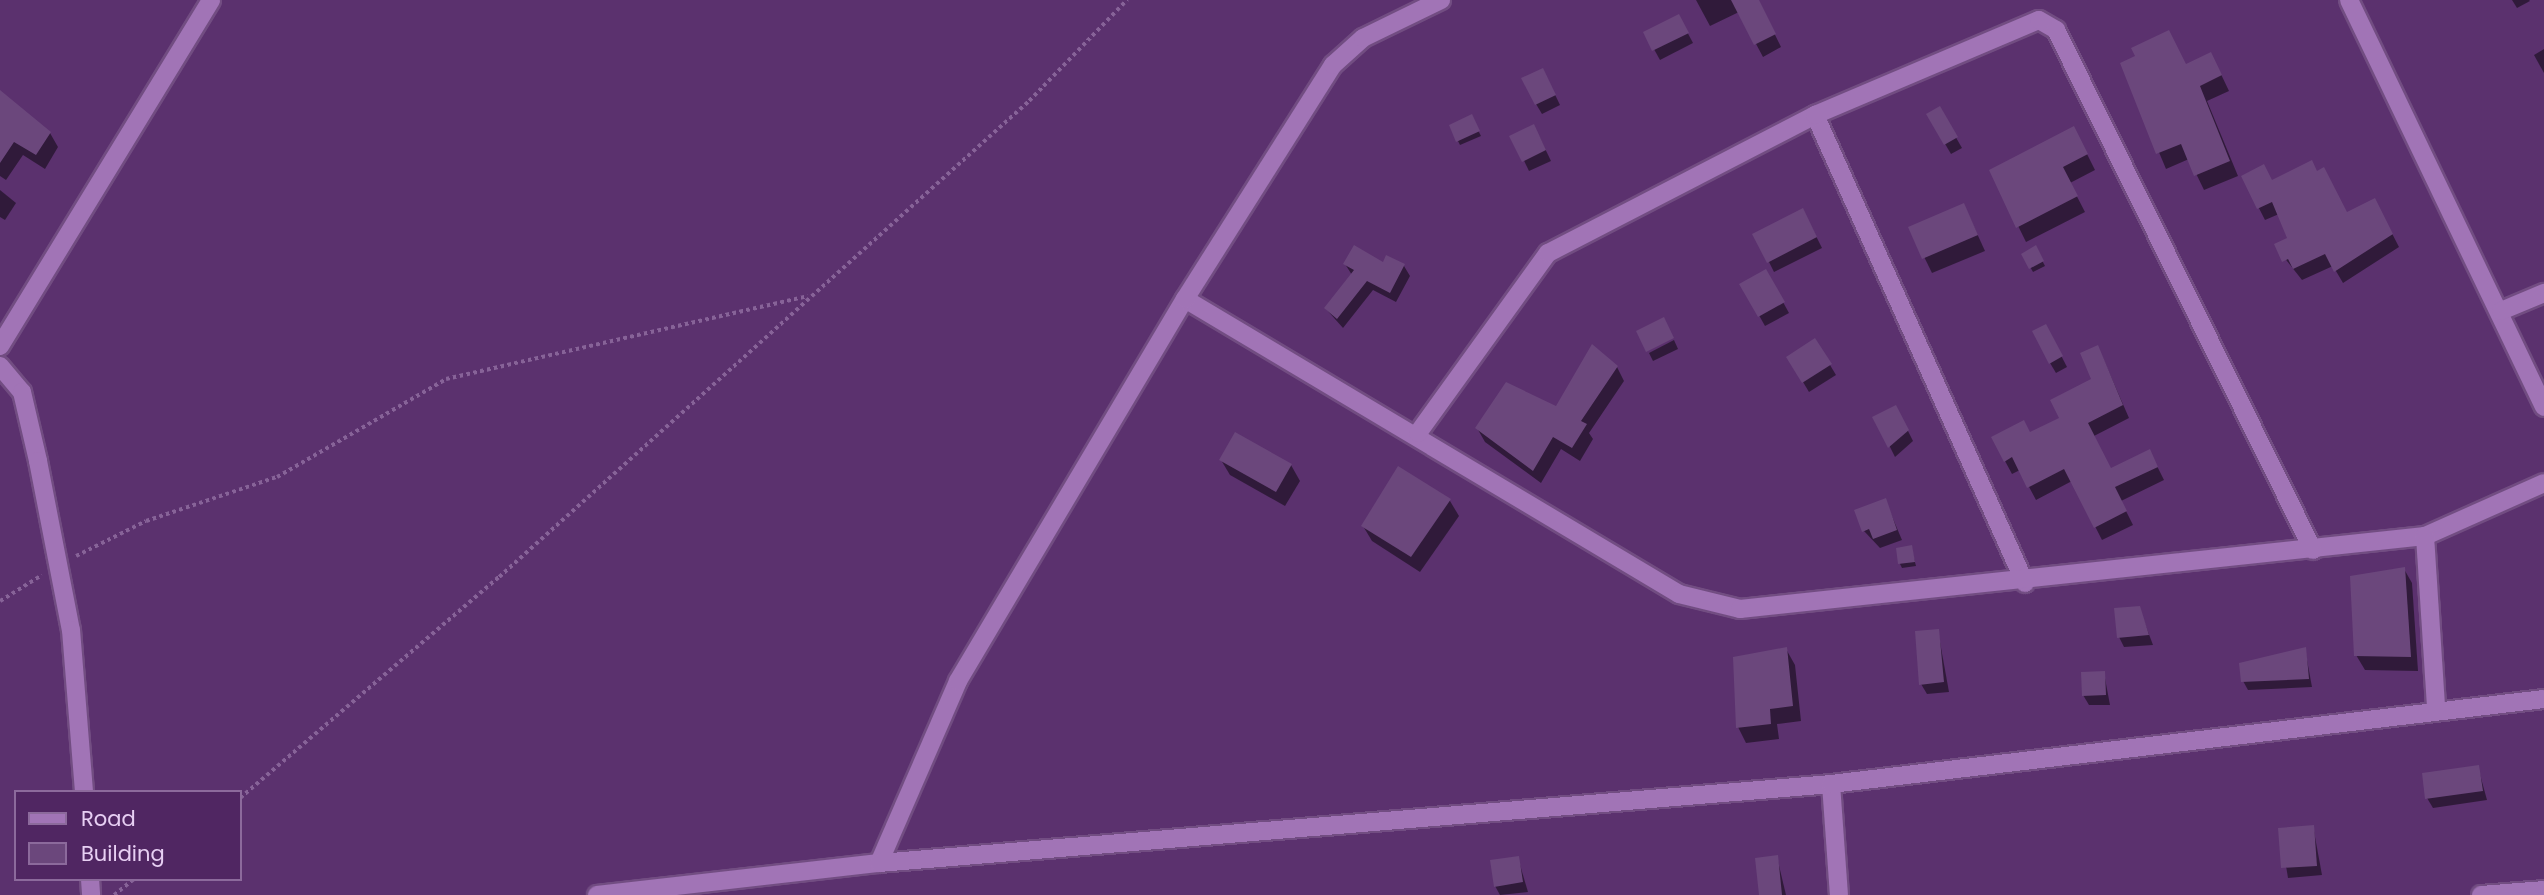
<!DOCTYPE html>
<style>
body{margin:0}
#map{position:relative;width:2544px;height:895px;overflow:hidden;background:#5b316e;font-family:Poppins,sans-serif}
div>[style]{position:absolute}
.shadow>*{inset:0;background:#0007}
.building>*{inset:0;background:#6b477c}
.path>*{height:3.5px;margin-top:-1.75px;transform-origin:0;background:repeating-linear-gradient(90deg,#876398 0 3.5px,transparent 0 7px)}
.roads{filter:drop-shadow(2px 0 #724d82) drop-shadow(-2px 0 #724d82) drop-shadow(0 2px #724d82) drop-shadow(0 -2px #724d82)}
.minor>*{height:18px;margin:-9px;padding:0 9px;transform-origin:9px;border-radius:9px;background:#a174b6}
span{translate:-50% -50%;white-space:nowrap;text-align:center;line-height:1.15;-webkit-text-stroke:5px #502662;paint-order:stroke}
.legend{position:absolute;left:14px;top:790px;width:228px;height:91px;box-sizing:border-box;background:#502662;border:2px solid #8c6a9c;margin:0;padding:9px 12px;list-style:none;font-size:21px;color:#e7cff3}
.legend li{display:flex;align-items:center;gap:14px;height:35px}
.legend b{width:35px;border:2px solid #8c6a9c}
</style>
<div id="map">
<div class="shadow">
<div style="clip-path:polygon(1696px 0,1758px 0,1781px 47px,1763px 57px,1739px 12px,1710px 26px)"></div>
<div style="clip-path:polygon(2512px 0,2529px 0,2530px 1px,2517px 8px)"></div>
<div style="clip-path:polygon(1684px 26px,1693px 43px,1660px 60px,1645px 33px)"></div>
<div style="clip-path:polygon(2544px 49px,2544px 73px,2534px 55px)"></div>
<div style="clip-path:polygon(2122px 64px,2219px 70px,2229px 91px,2207px 101px,2238px 176px,2204px 190px,2189px 159px,2166px 169px)"></div>
<div style="clip-path:polygon(1548px 80px,1560px 105px,1542px 114px,1536px 104px)"></div>
<div style="clip-path:polygon(0 93px,50px 133px,58px 147px,45px 169px,23px 155px,6px 180px,0 176px)"></div>
<div style="clip-path:polygon(1939px 108px,1962px 148px,1951px 154px,1928px 115px)"></div>
<div style="clip-path:polygon(1471px 117px,1481px 136px,1460px 145px,1458px 141px)"></div>
<div style="clip-path:polygon(1512px 136px,1539px 136px,1551px 161px,1529px 171px)"></div>
<div style="clip-path:polygon(2082px 144px,2095px 170px,2070px 183px,2085px 212px,2026px 242px,1991px 171px)"></div>
<div style="clip-path:polygon(2243px 177px,2347px 214px,2381px 212px,2399px 247px,2343px 283px,2333px 266px,2302px 280px,2283px 256px,2290px 239px,2279px 214px,2265px 220px)"></div>
<div style="clip-path:polygon(0 190px,16px 203px,5px 220px,0 217px)"></div>
<div style="clip-path:polygon(1964px 205px,1985px 251px,1932px 273px,1910px 228px)"></div>
<div style="clip-path:polygon(1808px 220px,1822px 248px,1774px 272px,1755px 234px)"></div>
<div style="clip-path:polygon(2035px 247px,2045px 266px,2033px 272px,2023px 254px)"></div>
<div style="clip-path:polygon(1345px 264px,1404px 266px,1410px 276px,1396px 302px,1373px 290px,1343px 328px,1326px 309px,1352px 275px)"></div>
<div style="clip-path:polygon(1766px 271px,1789px 313px,1765px 326px,1742px 285px)"></div>
<div style="clip-path:polygon(2051px 336px,2067px 367px,2056px 373px,2050px 363px)"></div>
<div style="clip-path:polygon(1674px 340px,1678px 349px,1653px 361px,1649px 353px)"></div>
<div style="clip-path:polygon(2098px 347px,2129px 418px,2094px 436px,2111px 470px,2156px 464px,2164px 480px,2121px 501px,2133px 525px,2102px 540px,2072px 481px,2036px 500px,2020px 470px,2012px 474px,2005px 461px,2030px 434px,2062px 419px,2093px 380px)"></div>
<div style="clip-path:polygon(1830px 365px,1836px 375px,1809px 392px,1794px 367px)"></div>
<div style="clip-path:polygon(1617px 367px,1624px 381px,1589px 433px,1593px 439px,1580px 461px,1561px 449px,1541px 483px,1485px 442px,1477px 428px,1557px 408px)"></div>
<div style="clip-path:polygon(1875px 417px,1901px 417px,1913px 441px,1895px 457px)"></div>
<div style="clip-path:polygon(1221px 460px,1291px 465px,1300px 481px,1285px 506px,1230px 475px)"></div>
<div style="clip-path:polygon(1399px 469px,1450px 501px,1459px 516px,1420px 572px,1372px 541px,1363px 526px)"></div>
<div style="clip-path:polygon(1885px 500px,1902px 540px,1880px 548px,1864px 531px)"></div>
<div style="clip-path:polygon(1911px 547px,1916px 566px,1902px 568px,1900px 564px)"></div>
<div style="clip-path:polygon(2404px 569px,2412px 583px,2418px 671px,2365px 670px,2356px 655px,2390px 570px)"></div>
<div style="clip-path:polygon(2139px 608px,2153px 645px,2124px 647px,2119px 637px)"></div>
<div style="clip-path:polygon(1938px 631px,1949px 692px,1927px 694px,1921px 684px)"></div>
<div style="clip-path:polygon(1786px 649px,1795px 665px,1801px 721px,1777px 724px,1779px 739px,1746px 743px,1738px 727px)"></div>
<div style="clip-path:polygon(2305px 649px,2312px 687px,2248px 690px,2243px 681px)"></div>
<div style="clip-path:polygon(2104px 673px,2110px 705px,2089px 705px,2083px 695px)"></div>
<div style="clip-path:polygon(2478px 767px,2487px 800px,2433px 808px,2427px 798px)"></div>
<div style="clip-path:polygon(2313px 826px,2322px 875px,2288px 878px,2280px 829px)"></div>
<div style="clip-path:polygon(1777px 857px,1786px 895px,1761px 895px)"></div>
<div style="clip-path:polygon(1518px 858px,1528px 892px,1500px 895px,1495px 886px)"></div>
</div>
<div class="building">
<div style="clip-path:polygon(1731px 0,1759px 0,1776px 34px,1754px 45px)"></div>
<div style="clip-path:polygon(1679px 14px,1689px 33px,1652px 51px,1643px 32px)"></div>
<div style="clip-path:polygon(2169px 30px,2186px 64px,2211px 52px,2222px 75px,2200px 86px,2230px 161px,2194px 176px,2181px 144px,2156px 154px,2120px 63px,2135px 56px,2131px 48px)"></div>
<div style="clip-path:polygon(1543px 68px,1556px 95px,1535px 105px,1521px 78px)"></div>
<div style="clip-path:polygon(0 90px,51px 132px,36px 155px,14px 142px,0 163px)"></div>
<div style="clip-path:polygon(1940px 106px,1958px 137px,1944px 145px,1926px 114px)"></div>
<div style="clip-path:polygon(1472px 114px,1480px 131px,1456px 142px,1449px 125px)"></div>
<div style="clip-path:polygon(1534px 124px,1546px 150px,1522px 162px,1509px 136px)"></div>
<div style="clip-path:polygon(2074px 126px,2088px 154px,2063px 167px,2078px 196px,2016px 228px,1989px 170px)"></div>
<div style="clip-path:polygon(2312px 160px,2317px 171px,2324px 167px,2347px 212px,2375px 198px,2393px 234px,2334px 272px,2325px 254px,2293px 269px,2288px 259px,2282px 262px,2274px 244px,2287px 238px,2272px 202px,2257px 209px,2241px 176px,2264px 164px,2272px 180px)"></div>
<div style="clip-path:polygon(1964px 203px,1978px 235px,1922px 259px,1908px 227px)"></div>
<div style="clip-path:polygon(1803px 208px,1817px 237px,1767px 263px,1752px 234px)"></div>
<div style="clip-path:polygon(1354px 245px,1383px 262px,1386px 255px,1405px 264px,1390px 293px,1367px 281px,1337px 319px,1324px 308px,1354px 270px,1343px 264px)"></div>
<div style="clip-path:polygon(2036px 245px,2044px 261px,2029px 269px,2021px 254px)"></div>
<div style="clip-path:polygon(1766px 269px,1785px 302px,1758px 317px,1739px 284px)"></div>
<div style="clip-path:polygon(1664px 317px,1674px 338px,1646px 352px,1636px 331px)"></div>
<div style="clip-path:polygon(2046px 324px,2063px 356px,2049px 364px,2032px 331px)"></div>
<div style="clip-path:polygon(1815px 338px,1832px 364px,1802px 383px,1786px 357px)"></div>
<div style="clip-path:polygon(1592px 344px,1618px 366px,1581px 421px,1587px 424px,1572px 448px,1553px 437px,1533px 471px,1475px 428px,1506px 382px,1556px 406px)"></div>
<div style="clip-path:polygon(2098px 345px,2123px 405px,2088px 423px,2111px 468px,2150px 449px,2158px 467px,2115px 487px,2127px 511px,2094px 528px,2064px 469px,2027px 488px,2012px 457px,2004px 462px,1991px 437px,2024px 420px,2030px 432px,2059px 418px,2050px 400px,2091px 379px,2080px 353px)"></div>
<div style="clip-path:polygon(1896px 405px,1909px 430px,1888px 448px,1872px 417px)"></div>
<div style="clip-path:polygon(1235px 432px,1292px 464px,1276px 492px,1219px 460px)"></div>
<div style="clip-path:polygon(1398px 466px,1451px 499px,1411px 557px,1361px 526px)"></div>
<div style="clip-path:polygon(1886px 498px,1897px 530px,1873px 539px,1869px 529px,1862px 532px,1854px 510px)"></div>
<div style="clip-path:polygon(1912px 545px,1915px 562px,1898px 564px,1896px 548px)"></div>
<div style="clip-path:polygon(2405px 567px,2411px 657px,2354px 656px,2350px 576px)"></div>
<div style="clip-path:polygon(2140px 606px,2149px 635px,2117px 638px,2114px 608px)"></div>
<div style="clip-path:polygon(1939px 629px,1944px 682px,1919px 685px,1915px 631px)"></div>
<div style="clip-path:polygon(1787px 647px,1793px 706px,1770px 709px,1771px 724px,1736px 728px,1733px 657px)"></div>
<div style="clip-path:polygon(2306px 647px,2309px 679px,2241px 682px,2239px 663px)"></div>
<div style="clip-path:polygon(2105px 671px,2106px 695px,2082px 696px,2081px 672px)"></div>
<div style="clip-path:polygon(2479px 765px,2483px 791px,2425px 799px,2422px 773px)"></div>
<div style="clip-path:polygon(2314px 825px,2317px 866px,2281px 868px,2278px 828px)"></div>
<div style="clip-path:polygon(1778px 855px,1782px 895px,1759px 895px,1755px 858px)"></div>
<div style="clip-path:polygon(1519px 856px,1523px 882px,1494px 887px,1490px 860px)"></div>
</div>
<div class="path">
<div style="left:76px;top:556px;width:78px;rotate:-26.6deg"></div>
<div style="left:146px;top:521px;width:138px;rotate:-18.6deg"></div>
<div style="left:277px;top:477px;width:195px;rotate:-30.1deg"></div>
<div style="left:446px;top:379px;width:371px;rotate:-12.9deg"></div>
<div style="left:0;top:601px;width:49px;rotate:-31.8deg"></div>
<div style="left:240px;top:798px;width:340px;rotate:-40.5deg"></div>
<div style="left:499px;top:577px;width:712px;rotate:-41.93deg"></div>
<div style="left:1029px;top:101px;width:141px;rotate:-45.9deg"></div>
<div style="left:114px;top:895px;width:26px;rotate:-39deg"></div>
</div>
<div class="roads">
<div class="minor">
<div style="left:2349px;top:0;width:451px;rotate:64.4deg"></div>
<div style="left:1815px;top:115px;width:513px;rotate:65.83deg"></div>
<div style="left:1185px;top:299px;width:575px;rotate:30.84deg"></div>
<div style="left:1679px;top:594px;width:63px;rotate:13.8deg"></div>
<div style="left:1740px;top:609px;width:689px;rotate:-6.08deg"></div>
<div style="left:2425px;top:536px;width:130px;rotate:-24deg"></div>
<div style="left:2501px;top:311px;width:47px;rotate:-22.7deg"></div>
<div style="left:0;top:346px;width:405px;rotate:-58.6deg"></div>
<div style="left:0;top:366px;width:34px;rotate:50deg"></div>
<div style="left:22px;top:392px;width:71px;rotate:76.9deg"></div>
<div style="left:38px;top:461px;width:172px;rotate:79deg"></div>
<div style="left:71px;top:630px;width:163px;rotate:85.4deg"></div>
<div style="left:1418px;top:433px;width:222px;rotate:-54.2deg"></div>
<div style="left:1548px;top:253px;width:301px;rotate:-27.3deg"></div>
<div style="left:1815px;top:115px;width:243px;rotate:-23deg"></div>
<div style="left:2039px;top:20px;width:20px;rotate:30deg"></div>
<div style="left:2056px;top:30px;width:580px;rotate:63.7deg"></div>
<div style="left:2425px;top:536px;width:172px;rotate:86.3deg"></div>
<div style="left:1831px;top:784px;width:111px;rotate:85.9deg"></div>
<div style="left:879px;top:863px;width:198px;rotate:-66.5deg"></div>
<div style="left:958px;top:681px;width:444px;rotate:-59.3deg"></div>
<div style="left:1185px;top:299px;width:277px;rotate:-57.7deg"></div>
<div style="left:1333px;top:65px;width:40px;rotate:-42deg"></div>
<div style="left:1363px;top:38px;width:87px;rotate:-26deg"></div>
<div style="left:90px;top:879px;width:16px;rotate:86deg"></div>
<div style="left:597px;top:895px;width:284px;rotate:-6.5deg"></div>
<div style="left:879px;top:863px;width:955px;rotate:-4.74deg"></div>
<div style="left:1831px;top:784px;width:718px;rotate:-6.8deg"></div>
<div style="left:2481px;top:895px;width:63px;rotate:-4.5deg"></div>
</div>
</div>
<ul class="legend">
<li><b style="height:9px;background:#a174b6"></b>Road</li>
<li><b style="height:19px;background:#6b477c"></b>Building</li>
</ul>
</div>
